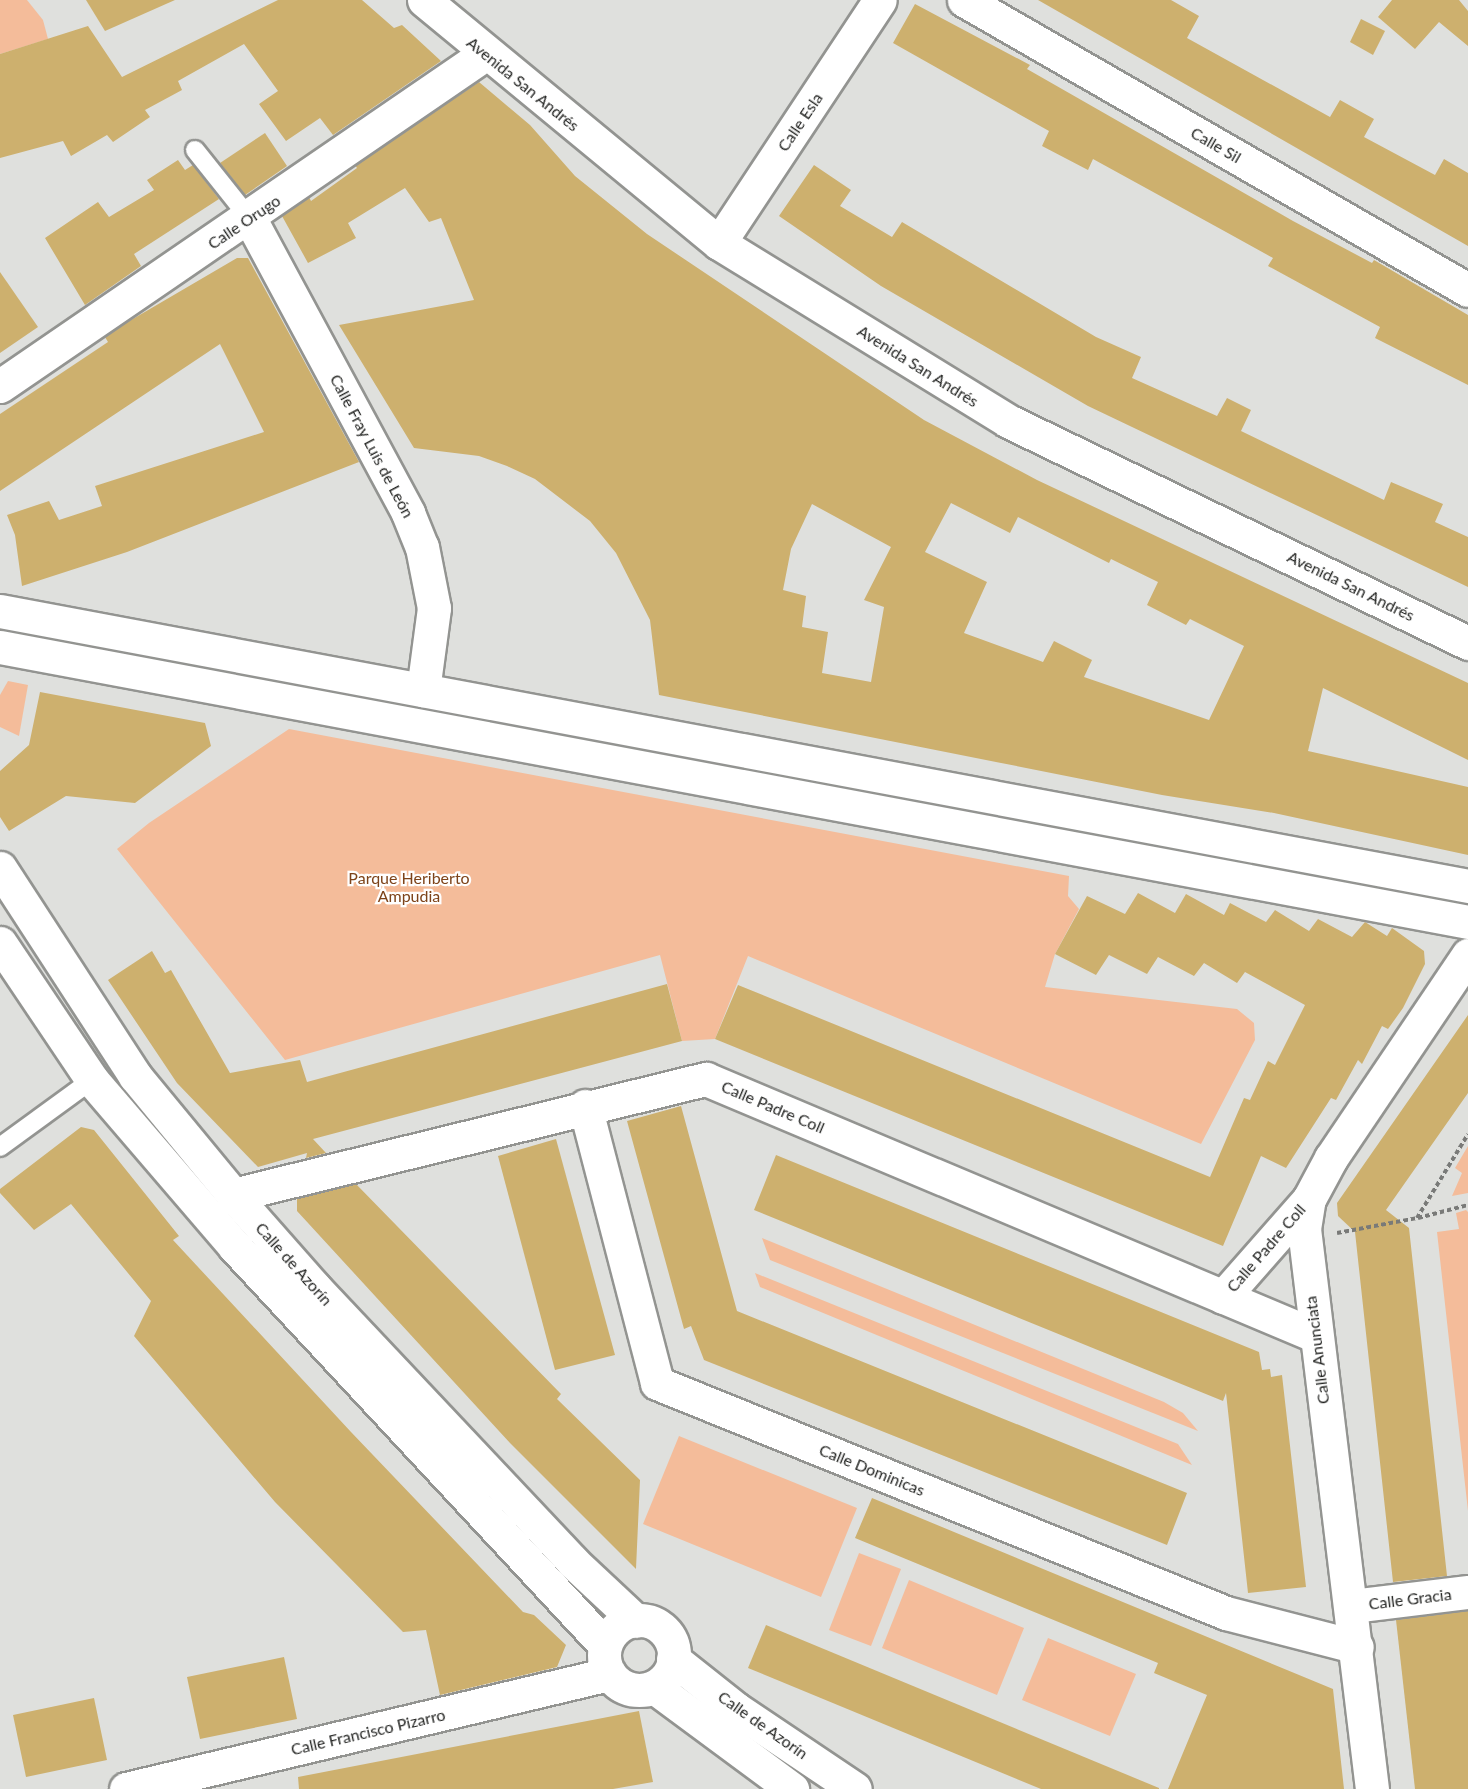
<!DOCTYPE html>
<meta charset="utf-8">
<style>
body{margin:0}
#map{position:relative;width:1468px;height:1789px;overflow:hidden;background:#dfe0dd;font-family:Lato,sans-serif}
div>[style]{position:absolute}
.green>*{inset:0;background:#f4bc9a}
.building>*{inset:0;background:#cdb06e}
.path>*{height:4px;margin-top:-2px;transform-origin:0;background:repeating-linear-gradient(90deg,#797a78 0 4.5px,transparent 0 7.5px)}
.roads{filter:drop-shadow(2px 0 #939491) drop-shadow(-2px 0 #939491) drop-shadow(0 2px #939491) drop-shadow(0 -2px #939491)}
.lane>*{height:18px;margin:-9px;padding:0 9px;transform-origin:9px;border-radius:9px;background:#fff}
.street>*{height:33px;margin:-16.5px;padding:0 16.5px;transform-origin:16.5px;border-radius:16.5px;background:#fff}
.secondary>*{height:33px;margin:-16.5px;padding:0 16.5px;transform-origin:16.5px;border-radius:16.5px;background:#fff}
.secondary>.ring{margin:-16.5px;padding:0;box-sizing:content-box;background:none;border:33px solid #fff;border-radius:50%}
span{translate:-50% -50%;white-space:nowrap;text-align:center;line-height:1.15;-webkit-text-stroke:4.5px #fff;paint-order:stroke}
.street-label{font-size:16px;color:#242523}
.park-label{font-size:16px;color:#7d4319}
</style>
<div id="map">
<div class="green">
<div style="clip-path:polygon(0 0,27px 0,43px 20px,48px 39px,0 54px)"></div>
<div style="clip-path:polygon(8px 681px,28px 685px,19px 736px,0 727px,0 695px)"></div>
<div style="clip-path:polygon(289px 729px,1069px 876px,1068px 896px,1079px 909px,1055px 954px,1045px 987px,1237px 1009px,1254px 1023px,1255px 1040px,1201px 1144px,748px 956px,715px 1039px,682px 1041px,660px 955px,285px 1060px,117px 849px,149px 823px)"></div>
<div style="clip-path:polygon(1468px 1146px,1468px 1193px,1452px 1196px,1462px 1173px,1455px 1168px)"></div>
<div style="clip-path:polygon(1466px 1210px,1468px 1212px,1468px 1511px,1437px 1232px,1459px 1229px,1456px 1213px)"></div>
<div style="clip-path:polygon(762px 1238px,1164px 1402px,1183px 1413px,1198px 1431px,770px 1260px)"></div>
<div style="clip-path:polygon(755px 1273px,1178px 1444px,1192px 1465px,760px 1287px)"></div>
<div style="clip-path:polygon(679px 1436px,857px 1508px,821px 1597px,643px 1524px)"></div>
<div style="clip-path:polygon(859px 1553px,901px 1569px,871px 1646px,829px 1630px)"></div>
<div style="clip-path:polygon(909px 1580px,1024px 1628px,997px 1695px,882px 1648px)"></div>
<div style="clip-path:polygon(1048px 1638px,1136px 1674px,1110px 1736px,1022px 1700px)"></div>
</div>
<div class="building">
<div style="clip-path:polygon(86px 0,175px 0,105px 31px)"></div>
<div style="clip-path:polygon(278px 0,362px 0,394px 28px,402px 25px,441px 61px,333px 135px,320px 118px,286px 141px,259px 104px,278px 91px,244px 44px,178px 81px,182px 90px,145px 110px,150px 117px,113px 142px,107px 135px,71px 156px,63px 141px,0 158px,0 54px,88px 26px,122px 77px)"></div>
<div style="clip-path:polygon(1038px 0,1171px 0,1199px 16px,1187px 38px,1330px 117px,1340px 100px,1374px 119px,1364px 137px,1435px 175px,1444px 159px,1468px 173px,1468px 246px)"></div>
<div style="clip-path:polygon(1392px 0,1459px 0,1468px 11px,1468px 46px,1439px 22px,1415px 49px,1378px 17px)"></div>
<div style="clip-path:polygon(915px 4px,1030px 65px,1027px 69px,1293px 221px,1372px 263px,1374px 260px,1468px 315px,1468px 385px,1375px 338px,1380px 327px,1268px 266px,1273px 258px,1226px 232px,1093px 159px,1088px 170px,1042px 146px,1049px 131px,893px 43px)"></div>
<div style="clip-path:polygon(1361px 19px,1385px 31px,1373px 55px,1350px 42px)"></div>
<div style="clip-path:polygon(evenodd,479px 82px,530px 125px,575px 176px,647px 234px,924px 420px,1037px 480px,1468px 683px,1468px 760px,1323px 688px,1308px 751px,1468px 787px,1468px 855px,1274px 813px,1162px 795px,659px 695px,650px 620px,616px 553px,590px 521px,535px 479px,507px 466px,479px 456px,414px 448px,339px 325px,474px 300px,441px 218px,429px 222px,405px 188px,348px 223px,356px 238px,308px 263px,282px 216px,309px 197px,311px 201px,357px 168px,355px 165px,479px 82px,951px 503px,1010px 533px,1018px 517px,1109px 563px,1111px 559px,1158px 582px,1147px 605px,1186px 625px,1190px 619px,1244px 646px,1209px 720px,1084px 677px,1092px 660px,1054px 641px,1043px 662px,964px 633px,987px 582px,925px 552px,951px 503px,479px 82px,812px 504px,891px 547px,864px 600px,884px 607px,871px 682px,822px 673px,828px 632px,802px 627px,806px 596px,783px 590px,791px 549px,812px 504px)"></div>
<div style="clip-path:polygon(265px 133px,287px 166px,245px 195px,220px 163px)"></div>
<div style="clip-path:polygon(178px 160px,185px 170px,193px 165px,219px 199px,134px 254px,141px 266px,85px 305px,45px 238px,98px 202px,109px 217px,154px 190px,147px 180px)"></div>
<div style="clip-path:polygon(814px 165px,851px 190px,840px 206px,892px 237px,902px 222px,1096px 337px,1141px 357px,1132px 378px,1217px 416px,1227px 398px,1251px 410px,1241px 431px,1384px 500px,1391px 482px,1443px 504px,1435px 522px,1468px 537px,1468px 587px,1088px 406px,881px 286px,779px 216px)"></div>
<div style="clip-path:polygon(237px 258px,248px 258px,359px 462px,127px 552px,22px 586px,15px 535px,7px 515px,49px 501px,59px 520px,102px 506px,95px 486px,264px 432px,220px 344px,0 491px,0 414px,108px 342px,105px 337px,114px 330px)"></div>
<div style="clip-path:polygon(0 272px,38px 327px,0 353px)"></div>
<div style="clip-path:polygon(40px 692px,205px 723px,211px 746px,135px 803px,66px 796px,9px 831px,0 817px,0 771px,29px 745px)"></div>
<div style="clip-path:polygon(1138px 893px,1175px 913px,1186px 894px,1224px 915px,1230px 903px,1266px 922px,1275px 910px,1309px 931px,1318px 919px,1352px 937px,1365px 922px,1387px 936px,1392px 928px,1424px 951px,1425px 964px,1403px 1008px,1388px 1029px,1382px 1026px,1362px 1064px,1358px 1060px,1336px 1100px,1331px 1098px,1286px 1168px,1261px 1156px,1223px 1246px,715px 1039px,738px 985px,1210px 1177px,1244px 1098px,1250px 1100px,1268px 1061px,1275px 1065px,1305px 1005px,1245px 972px,1237px 983px,1204px 963px,1194px 976px,1158px 957px,1147px 974px,1109px 955px,1096px 975px,1055px 954px,1087px 896px,1125px 914px)"></div>
<div style="clip-path:polygon(152px 951px,165px 973px,171px 970px,230px 1073px,300px 1060px,307px 1082px,667px 984px,682px 1041px,313px 1139px,326px 1153px,306px 1158px,307px 1153px,258px 1167px,177px 1083px,108px 980px)"></div>
<div style="clip-path:polygon(1468px 1015px,1468px 1093px,1386px 1210px,1409px 1228px,1447px 1576px,1393px 1582px,1355px 1232px,1338px 1216px,1337px 1203px)"></div>
<div style="clip-path:polygon(681px 1106px,737px 1311px,1187px 1493px,1167px 1545px,704px 1360px,691px 1326px,684px 1329px,627px 1121px)"></div>
<div style="clip-path:polygon(81px 1127px,94px 1130px,179px 1236px,173px 1240px,351px 1432px,523px 1612px,534px 1615px,566px 1645px,557px 1667px,440px 1695px,426px 1630px,403px 1632px,275px 1502px,134px 1336px,151px 1301px,71px 1204px,34px 1230px,0 1193px,0 1189px)"></div>
<div style="clip-path:polygon(556px 1139px,615px 1355px,555px 1370px,498px 1156px)"></div>
<div style="clip-path:polygon(776px 1155px,1259px 1352px,1262px 1370px,1270px 1369px,1271px 1377px,1282px 1375px,1306px 1587px,1248px 1593px,1226px 1393px,1223px 1401px,754px 1210px)"></div>
<div style="clip-path:polygon(356px 1184px,561px 1394px,557px 1399px,640px 1480px,636px 1569px,510px 1443px,297px 1211px,297px 1199px)"></div>
<div style="clip-path:polygon(872px 1498px,1333px 1689px,1344px 1789px,1168px 1789px,1207px 1695px,1154px 1673px,1158px 1663px,855px 1538px)"></div>
<div style="clip-path:polygon(1468px 1611px,1468px 1789px,1415px 1789px,1396px 1620px)"></div>
<div style="clip-path:polygon(766px 1625px,1159px 1788px,1159px 1789px,1041px 1789px,748px 1668px)"></div>
<div style="clip-path:polygon(284px 1657px,297px 1719px,200px 1739px,187px 1677px)"></div>
<div style="clip-path:polygon(94px 1698px,107px 1760px,26px 1777px,13px 1715px)"></div>
<div style="clip-path:polygon(639px 1711px,653px 1782px,613px 1789px,299px 1789px,298px 1777px)"></div>
</div>
<div class="path">
<div style="left:1418px;top:1218px;width:52px;rotate:-14.6deg"></div>
<div style="left:1337px;top:1233px;width:81px;rotate:-10.6deg"></div>
<div style="left:1417px;top:1218px;width:98px;rotate:-58.7deg"></div>
</div>
<div class="roads">
<div class="lane">
<div style="left:195px;top:150px;width:88px;rotate:51.4deg"></div>
<div style="left:0;top:1147px;width:114px;rotate:-36.1deg"></div>
</div>
<div class="street">
<div style="left:964px;top:0;width:581px;rotate:29.92deg"></div>
<div style="left:250px;top:219px;width:334px;rotate:61.7deg"></div>
<div style="left:408px;top:513px;width:37px;rotate:68deg"></div>
<div style="left:422px;top:547px;width:62px;rotate:78.9deg"></div>
<div style="left:434px;top:608px;width:83px;rotate:97.6deg"></div>
<div style="left:719px;top:243px;width:291px;rotate:-56.5deg"></div>
<div style="left:0;top:386px;width:588px;rotate:-34.39deg"></div>
<div style="left:585px;top:1106px;width:286px;rotate:75.4deg"></div>
<div style="left:657px;top:1383px;width:614px;rotate:22.01deg"></div>
<div style="left:1226px;top:1613px;width:135px;rotate:14.5deg"></div>
<div style="left:233px;top:1195px;width:487px;rotate:-13.8deg"></div>
<div style="left:706px;top:1079px;width:660px;rotate:22.83deg"></div>
<div style="left:1223px;top:1297px;width:130px;rotate:-48.7deg"></div>
<div style="left:1352px;top:1606px;width:117px;rotate:-6.9deg"></div>
<div style="left:126px;top:1789px;width:497px;rotate:-13.4deg"></div>
<div style="left:1372px;top:1789px;width:564px;rotate:-96.92deg"></div>
<div style="left:1304px;top:1229px;width:30px;rotate:-81deg"></div>
<div style="left:1309px;top:1199px;width:47px;rotate:-61.8deg"></div>
<div style="left:1331px;top:1158px;width:245px;rotate:-56deg"></div>
</div>
<div class="secondary">
<div style="left:424px;top:0;width:382px;rotate:39.5deg"></div>
<div style="left:719px;top:243px;width:339px;rotate:31.6deg"></div>
<div style="left:1008px;top:421px;width:511px;rotate:25.76deg"></div>
<div style="left:0;top:611px;width:1494px;rotate:10.61deg"></div>
<div style="left:0;top:647px;width:1494px;rotate:10.61deg"></div>
<div style="left:0;top:868px;width:248px;rotate:57deg"></div>
<div style="left:135px;top:1076px;width:154px;rotate:50.5deg"></div>
<div style="left:233px;top:1195px;width:124px;rotate:48.6deg"></div>
<div style="left:315px;top:1288px;width:376px;rotate:46.7deg"></div>
<div style="left:573px;top:1562px;width:86px;rotate:43.1deg"></div>
<div style="left:0;top:943px;width:165px;rotate:56.1deg"></div>
<div style="left:92px;top:1080px;width:220px;rotate:49.4deg"></div>
<div style="left:235px;top:1247px;width:543px;rotate:47.09deg"></div>
<div class="ring" style="left:604px;top:1620px;width:37px;height:37px"></div>
<div style="left:673px;top:1659px;width:80px;rotate:38.4deg"></div>
<div style="left:736px;top:1709px;width:143px;rotate:33.9deg"></div>
<div style="left:654px;top:1687px;width:172px;rotate:36.5deg"></div>
</div>
</div>
<div class="street-label">
<span style="left:523px;top:84px;rotate:39deg">Avenida San Andrés</span>
<span style="left:800px;top:122px;rotate:-56deg">Calle Esla</span>
<span style="left:1216px;top:145px;rotate:30deg">Calle Sil</span>
<span style="left:244px;top:222px;rotate:-34deg">Calle Orugo</span>
<span style="left:918px;top:366px;rotate:32deg">Avenida San Andrés</span>
<span style="left:372px;top:446px;rotate:62deg">Calle Fray Luis de León</span>
<span style="left:1351px;top:586px;rotate:26deg">Avenida San Andrés</span>
<span style="left:773px;top:1107px;rotate:23deg">Calle Padre Coll</span>
<span style="left:1266px;top:1248px;rotate:-49deg">Calle Padre Coll</span>
<span style="left:294px;top:1264px;rotate:48deg">Calle de Azorín</span>
<span style="left:1317px;top:1350px;rotate:-97deg">Calle Anunciata</span>
<span style="left:872px;top:1470px;rotate:22deg">Calle Dominicas</span>
<span style="left:1410px;top:1599px;rotate:-7deg">Calle Gracia</span>
<span style="left:763px;top:1725px;rotate:35deg">Calle de Azorín</span>
<span style="left:368px;top:1732px;rotate:-13deg">Calle Francisco Pizarro</span>
</div>
<div class="park-label">
<span style="left:409px;top:887px">Parque Heriberto<br>Ampudia</span>
</div>
</div>
